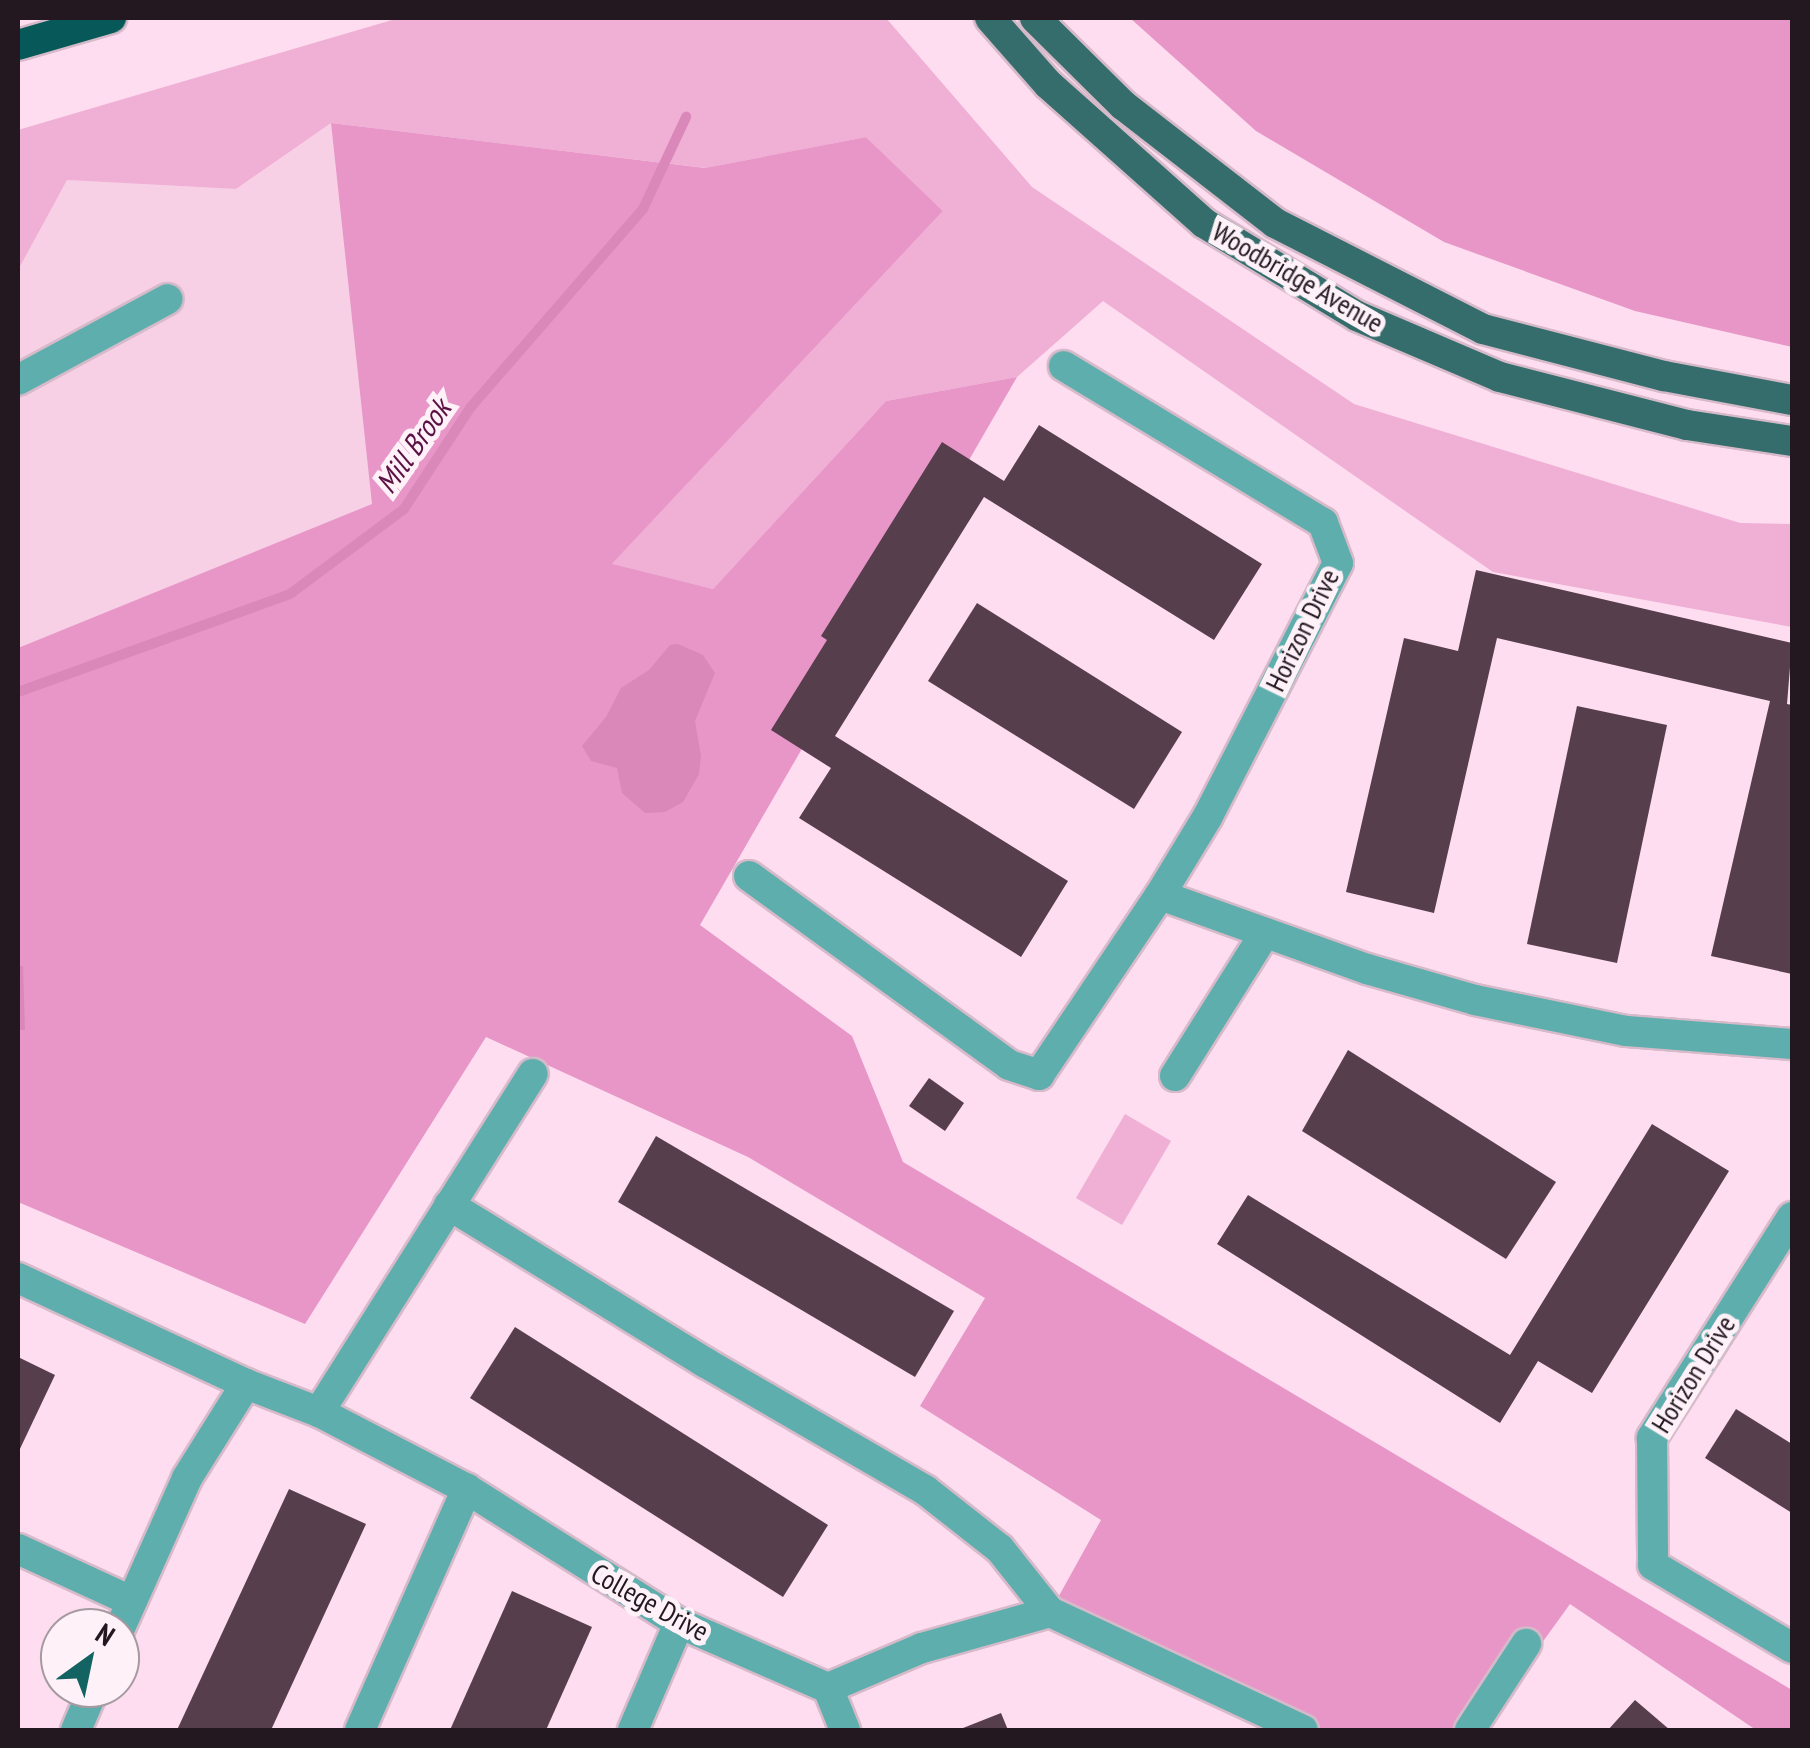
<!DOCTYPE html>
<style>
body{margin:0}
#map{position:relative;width:1810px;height:1748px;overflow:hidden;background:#fdddef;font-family:"PT Sans Narrow",sans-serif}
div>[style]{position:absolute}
.built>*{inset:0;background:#f7d0e6}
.green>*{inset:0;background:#f0afd5}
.forest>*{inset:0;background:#e796c7}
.water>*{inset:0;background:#d988b9}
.stream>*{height:10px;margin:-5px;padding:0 5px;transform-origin:5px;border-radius:5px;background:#d988b9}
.building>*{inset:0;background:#573e4d}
.roads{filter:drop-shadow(2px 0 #d6baca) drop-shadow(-2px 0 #d6baca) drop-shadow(0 2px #d6baca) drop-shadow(0 -2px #d6baca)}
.minor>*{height:30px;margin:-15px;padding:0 15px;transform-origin:15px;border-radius:15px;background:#5eaead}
.major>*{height:30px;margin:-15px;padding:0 15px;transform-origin:15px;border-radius:15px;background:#346d6c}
.highway>*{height:30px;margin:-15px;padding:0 15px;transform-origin:15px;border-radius:15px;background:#065958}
span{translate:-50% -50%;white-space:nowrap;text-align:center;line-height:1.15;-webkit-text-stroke:10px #fef1f8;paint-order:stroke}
.street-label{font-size:28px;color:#23181f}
.water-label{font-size:30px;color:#591243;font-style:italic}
.frame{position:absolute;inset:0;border:20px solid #23181f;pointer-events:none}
.north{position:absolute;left:40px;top:1608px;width:100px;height:100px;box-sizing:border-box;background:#fef1f8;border:2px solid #a69aa1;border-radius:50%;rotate:33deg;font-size:28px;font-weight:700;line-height:40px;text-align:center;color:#23181f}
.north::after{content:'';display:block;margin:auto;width:35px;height:45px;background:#136362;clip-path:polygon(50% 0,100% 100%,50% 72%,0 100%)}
</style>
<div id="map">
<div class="built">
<div style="clip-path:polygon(331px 123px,373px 504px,18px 648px,18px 220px,67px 180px,236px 189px)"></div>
</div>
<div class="green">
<div style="clip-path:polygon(399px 18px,886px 18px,1032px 187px,1354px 404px,1740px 523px,1792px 524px,1792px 627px,1493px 572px,1103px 301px,1017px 377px,886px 401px,713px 589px,611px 565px,943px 211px,866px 137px,706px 168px,331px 123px,236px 189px,67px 180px,18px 270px,18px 130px)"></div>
<div style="clip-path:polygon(1125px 1114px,1171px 1141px,1122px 1225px,1076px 1198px)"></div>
</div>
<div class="forest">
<div style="clip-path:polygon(1130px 18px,1792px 18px,1792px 347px,1635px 311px,1444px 242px,1256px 131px)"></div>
<div style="clip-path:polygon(331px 123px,705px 168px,866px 137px,943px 211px,612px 564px,713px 589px,886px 401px,1017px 377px,700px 925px,852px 1036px,903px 1162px,1792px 1690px,1792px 1730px,1756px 1730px,1570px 1604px,1479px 1730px,1289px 1730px,1050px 1612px,1101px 1520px,920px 1406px,985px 1298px,748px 1157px,486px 1037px,305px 1324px,18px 1202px,18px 648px,372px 504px)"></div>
</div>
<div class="water">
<div style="clip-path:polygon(678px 644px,703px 655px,715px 673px,695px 721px,701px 756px,699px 774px,683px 802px,665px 812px,645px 813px,622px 793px,617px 768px,591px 761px,582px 746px,606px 717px,621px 688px,649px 670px,670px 645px)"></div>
<div style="clip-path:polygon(18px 966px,23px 966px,25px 1030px,18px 1030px)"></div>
</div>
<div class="stream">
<div style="left:18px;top:692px;width:289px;rotate:-19.8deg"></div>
<div style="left:290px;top:594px;width:142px;rotate:-36.7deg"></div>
<div style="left:404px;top:509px;width:121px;rotate:-56.8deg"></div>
<div style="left:470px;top:408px;width:264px;rotate:-49deg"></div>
<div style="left:643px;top:209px;width:102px;rotate:-64.9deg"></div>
</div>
<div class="building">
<div style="clip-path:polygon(1039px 425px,1262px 564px,1214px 640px,984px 497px,835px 736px,1068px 881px,1021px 957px,799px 818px,831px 768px,771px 730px,827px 640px,821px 636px,942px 442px,1004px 481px)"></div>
<div style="clip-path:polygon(1476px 570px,1792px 643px,1787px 704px,1792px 705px,1792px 974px,1711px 956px,1770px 701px,1497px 638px,1434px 913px,1346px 892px,1404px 638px,1458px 651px)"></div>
<div style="clip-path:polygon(977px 603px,1182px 732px,1134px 809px,928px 681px)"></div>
<div style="clip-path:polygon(1577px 706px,1667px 725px,1617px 963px,1527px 944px)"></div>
<div style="clip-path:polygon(1348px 1050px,1556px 1182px,1506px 1259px,1302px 1131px)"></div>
<div style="clip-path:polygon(929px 1078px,964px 1103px,945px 1131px,909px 1106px)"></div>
<div style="clip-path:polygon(1652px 1124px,1729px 1171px,1592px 1393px,1538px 1361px,1500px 1423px,1217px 1244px,1248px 1195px,1510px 1355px)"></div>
<div style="clip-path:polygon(656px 1136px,954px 1311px,915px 1377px,618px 1202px)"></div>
<div style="clip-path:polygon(515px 1327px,828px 1525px,783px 1597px,470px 1398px)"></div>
<div style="clip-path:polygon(18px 1357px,55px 1375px,18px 1453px)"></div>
<div style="clip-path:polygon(1736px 1409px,1792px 1444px,1792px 1513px,1705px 1458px)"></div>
<div style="clip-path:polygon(289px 1489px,366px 1524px,271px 1730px,177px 1730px)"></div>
<div style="clip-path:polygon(512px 1591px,592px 1627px,546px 1730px,450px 1730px)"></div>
<div style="clip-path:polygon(1635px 1700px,1670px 1730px,1608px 1730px)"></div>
<div style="clip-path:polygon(1001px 1713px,1008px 1730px,958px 1730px)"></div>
</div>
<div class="roads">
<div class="minor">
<div style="left:18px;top:380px;width:170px;rotate:-28.4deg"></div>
<div style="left:749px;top:876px;width:321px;rotate:36deg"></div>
<div style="left:1009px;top:1065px;width:32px;rotate:18deg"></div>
<div style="left:1039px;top:1075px;width:217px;rotate:-56.1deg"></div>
<div style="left:1160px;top:895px;width:92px;rotate:-58.7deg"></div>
<div style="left:1208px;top:816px;width:284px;rotate:-62.8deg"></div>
<div style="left:1338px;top:563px;width:43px;rotate:-110.6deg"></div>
<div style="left:1323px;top:523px;width:303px;rotate:-148.8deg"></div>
<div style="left:1160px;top:895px;width:220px;rotate:19.7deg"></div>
<div style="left:1367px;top:969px;width:112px;rotate:16deg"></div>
<div style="left:1475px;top:1000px;width:154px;rotate:11.6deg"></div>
<div style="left:1626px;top:1031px;width:167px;rotate:4.5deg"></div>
<div style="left:1175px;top:1076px;width:169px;rotate:-57.8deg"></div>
<div style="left:449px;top:1205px;width:302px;rotate:31.6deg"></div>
<div style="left:706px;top:1363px;width:253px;rotate:30.1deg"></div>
<div style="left:925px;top:1490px;width:95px;rotate:38.2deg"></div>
<div style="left:1000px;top:1549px;width:80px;rotate:51.6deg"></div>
<div style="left:1792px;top:1217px;width:262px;rotate:122.4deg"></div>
<div style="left:1652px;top:1438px;width:127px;rotate:89.5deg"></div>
<div style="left:1653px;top:1565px;width:162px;rotate:30.8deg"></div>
<div style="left:18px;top:1278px;width:251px;rotate:24.9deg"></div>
<div style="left:246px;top:1384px;width:78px;rotate:21deg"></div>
<div style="left:319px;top:1412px;width:167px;rotate:27.5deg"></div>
<div style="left:467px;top:1489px;width:251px;rotate:32.3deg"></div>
<div style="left:679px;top:1623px;width:163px;rotate:23.6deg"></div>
<div style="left:828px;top:1688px;width:102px;rotate:-23.1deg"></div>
<div style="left:922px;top:1648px;width:133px;rotate:-15.7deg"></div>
<div style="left:1050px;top:1612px;width:279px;rotate:25deg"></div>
<div style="left:319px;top:1412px;width:400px;rotate:-57.7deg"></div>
<div style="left:18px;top:1549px;width:124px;rotate:24.7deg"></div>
<div style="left:120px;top:1628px;width:164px;rotate:-65.9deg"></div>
<div style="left:187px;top:1478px;width:111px;rotate:-57.9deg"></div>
<div style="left:828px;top:1688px;width:45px;rotate:68deg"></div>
<div style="left:76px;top:1730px;width:46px;rotate:-66.8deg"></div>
<div style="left:360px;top:1730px;width:264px;rotate:-66.1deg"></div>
<div style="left:633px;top:1730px;width:116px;rotate:-66.7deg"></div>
<div style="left:1470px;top:1730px;width:103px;rotate:-56.9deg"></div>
</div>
<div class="major">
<div style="left:990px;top:18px;width:88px;rotate:48.7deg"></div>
<div style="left:1048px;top:84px;width:209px;rotate:41.7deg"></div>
<div style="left:1204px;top:223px;width:179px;rotate:31.3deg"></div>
<div style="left:1357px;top:316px;width:155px;rotate:23.1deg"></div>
<div style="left:1500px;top:377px;width:193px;rotate:14.4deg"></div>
<div style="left:1687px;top:425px;width:106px;rotate:8.7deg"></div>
<div style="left:1035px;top:18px;width:124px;rotate:44.7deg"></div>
<div style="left:1123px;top:105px;width:192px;rotate:37.8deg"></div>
<div style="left:1275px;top:223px;width:233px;rotate:27deg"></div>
<div style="left:1483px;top:329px;width:187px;rotate:14.6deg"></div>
<div style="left:1664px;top:376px;width:130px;rotate:10.6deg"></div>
</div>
<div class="highway">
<div style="left:18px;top:45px;width:97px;rotate:-16.2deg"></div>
</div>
</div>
<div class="street-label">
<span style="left:1298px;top:277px;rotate:30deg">Woodbridge Avenue</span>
<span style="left:1302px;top:630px;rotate:-64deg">Horizon Drive</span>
<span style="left:1693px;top:1374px;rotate:-58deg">Horizon Drive</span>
<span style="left:650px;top:1602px;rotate:29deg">College Drive</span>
</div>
<div class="water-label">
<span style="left:413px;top:446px;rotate:-55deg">Mill Brook</span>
</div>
<div class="frame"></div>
<div class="north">N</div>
</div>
